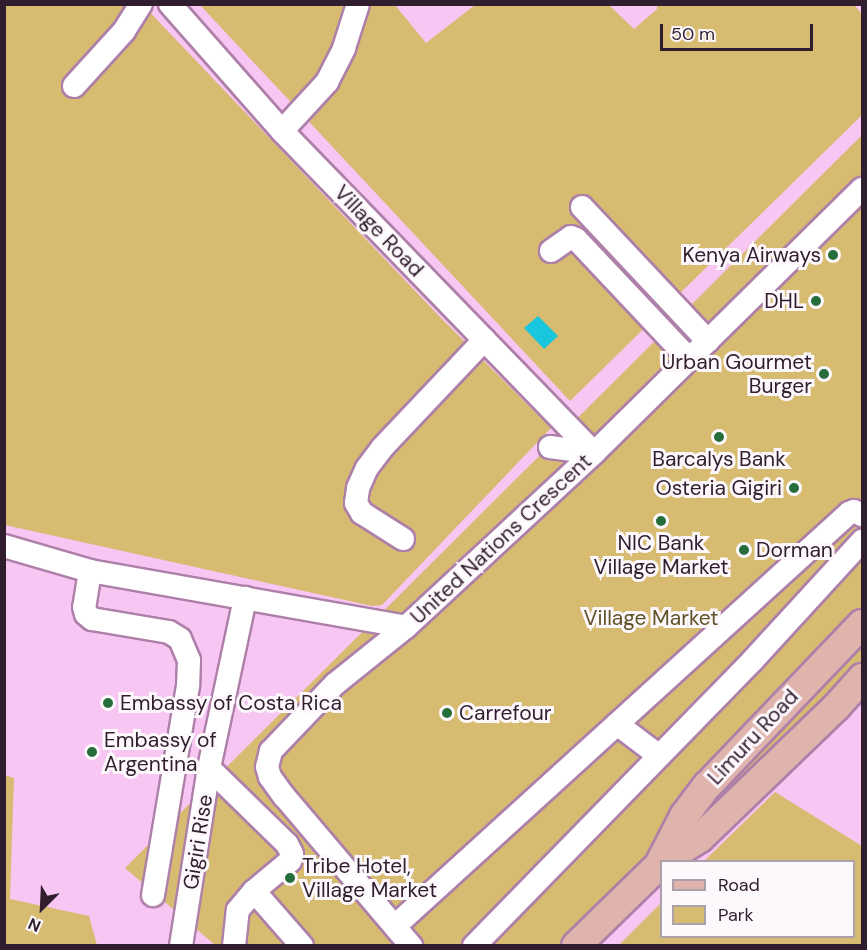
<!DOCTYPE html>
<style>
body{margin:0}
#map{position:relative;width:867px;height:950px;overflow:hidden;background:#f7c6f2;font-family:"DM Sans",sans-serif}
div>[style]{position:absolute}
.green>*{inset:0;background:#d7bb70}
.water>*{inset:0;background:#18c6dd}
.roads{filter:drop-shadow(2px 0 #ae80a9) drop-shadow(-2px 0 #ae80a9) drop-shadow(0 2px #ae80a9) drop-shadow(0 -2px #ae80a9)}
.minor>*{height:22px;margin:-11px;padding:0 11px;transform-origin:11px;border-radius:11px;background:#fff}
.major>*{height:28px;margin:-14px;padding:0 14px;transform-origin:14px;border-radius:14px;background:#e0b4ad}
.dots>*{width:16px;height:16px;translate:-50% -50%;box-sizing:border-box;border:3px solid #fdf8fc;border-radius:50%}
span{translate:-50% -50%;white-space:nowrap;text-align:center;line-height:1.15;-webkit-text-stroke:6px #fdf8fc;paint-order:stroke}
.street-label{font-size:21px;color:#301e2e}
.poi-label{font-size:21px;color:#301e2e}
.right{translate:-100% -50%;text-align:right}
.left{translate:0 -50%;text-align:left}
.park-label{font-size:21px;color:#605127}
.frame{position:absolute;inset:0;border:6px solid #301e2e;pointer-events:none}
.legend{position:absolute;left:660px;top:860px;width:195px;height:78px;box-sizing:border-box;background:#fdf8fc;border:2px solid #aba1aa;margin:0;padding:8px 10px;list-style:none;font-size:18px;color:#301e2e}
.legend li{display:flex;align-items:center;gap:12px;height:30px}
.legend b{width:30px;border:2px solid #aba1aa}
.north{position:absolute;left:12px;top:878px;width:60px;height:60px;-webkit-text-stroke:4px #fdf8fc;paint-order:stroke;rotate:204deg;font-size:16px;font-weight:700;line-height:24px;text-align:center;color:#301e2e}
.north::after{content:'';display:block;margin:auto;width:21px;height:27px;background:#301e2e;clip-path:polygon(50% 0,100% 100%,50% 72%,0 100%)}
.scale{position:absolute;left:660px;top:24px;width:153px;height:27px;box-sizing:border-box;border:3px solid #301e2e;border-top:0;padding-left:8px;font-size:18px;line-height:21px;white-space:nowrap;color:#301e2e;-webkit-text-stroke:4px #fdf8fc;paint-order:stroke}
</style>
<div id="map">
<div class="green">
<div style="clip-path:polygon(5px 5px,143px 5px,439px 316px,551px 428px,382px 605px,372px 606px,5px 525px)"></div>
<div style="clip-path:polygon(200px 5px,395px 5px,426px 43px,475px 5px,609px 5px,634px 29px,657px 9px,657px 5px,854px 5px,862px 14px,862px 115px,570px 401px)"></div>
<div style="clip-path:polygon(862px 135px,862px 682px,598px 945px,215px 945px,125px 868px)"></div>
<div style="clip-path:polygon(4px 775px,14px 778px,10px 899px,89px 916px,97px 945px,5px 945px)"></div>
<div style="clip-path:polygon(775px 792px,862px 846px,862px 945px,619px 945px,661px 903px,662px 936px,854px 936px,854px 862px,704px 861px)"></div>
</div>
<div class="water">
<div style="clip-path:polygon(538px 316px,558px 336px,544px 349px,524px 328px)"></div>
</div>
<div class="roads">
<div class="minor">
<div style="left:170px;top:4px;width:169px;rotate:48.6deg"></div>
<div style="left:282px;top:131px;width:448px;rotate:45.9deg"></div>
<div style="left:74px;top:86px;width:74px;rotate:-47.7deg"></div>
<div style="left:124px;top:31px;width:32px;rotate:-58deg"></div>
<div style="left:282px;top:131px;width:67px;rotate:-47.4deg"></div>
<div style="left:327px;top:82px;width:38px;rotate:-63deg"></div>
<div style="left:344px;top:48px;width:46px;rotate:-72.3deg"></div>
<div style="left:582px;top:207px;width:184px;rotate:46.8deg"></div>
<div style="left:551px;top:251px;width:24px;rotate:-35deg"></div>
<div style="left:571px;top:237px;width:5px;rotate:22deg"></div>
<div style="left:576px;top:239px;width:165px;rotate:46.7deg"></div>
<div style="left:550px;top:447px;width:44px;rotate:7.8deg"></div>
<div style="left:403px;top:539px;width:49px;rotate:-147.6deg"></div>
<div style="left:362px;top:513px;width:12px;rotate:-121deg"></div>
<div style="left:356px;top:503px;width:15px;rotate:-82deg"></div>
<div style="left:358px;top:488px;width:22px;rotate:-66deg"></div>
<div style="left:367px;top:468px;width:25px;rotate:-53deg"></div>
<div style="left:382px;top:448px;width:149px;rotate:-46.6deg"></div>
<div style="left:4px;top:546px;width:90px;rotate:16.2deg"></div>
<div style="left:90px;top:571px;width:321px;rotate:10deg"></div>
<div style="left:406px;top:627px;width:256px;rotate:-42.8deg"></div>
<div style="left:594px;top:453px;width:376px;rotate:-44.6deg"></div>
<div style="left:90px;top:571px;width:36px;rotate:99deg"></div>
<div style="left:84px;top:607px;width:7px;rotate:74deg"></div>
<div style="left:86px;top:614px;width:8px;rotate:40deg"></div>
<div style="left:92px;top:619px;width:78px;rotate:9.6deg"></div>
<div style="left:169px;top:632px;width:13px;rotate:32deg"></div>
<div style="left:180px;top:639px;width:23px;rotate:67deg"></div>
<div style="left:189px;top:660px;width:26px;rotate:92deg"></div>
<div style="left:188px;top:686px;width:212px;rotate:99.5deg"></div>
<div style="left:406px;top:627px;width:91px;rotate:141.2deg"></div>
<div style="left:335px;top:684px;width:93px;rotate:133.7deg"></div>
<div style="left:271px;top:751px;width:16px;rotate:104deg"></div>
<div style="left:267px;top:767px;width:10px;rotate:73deg"></div>
<div style="left:270px;top:777px;width:24px;rotate:54deg"></div>
<div style="left:284px;top:796px;width:197px;rotate:49.7deg"></div>
<div style="left:617px;top:724px;width:51px;rotate:37.1deg"></div>
<div style="left:209px;top:768px;width:109px;rotate:44.3deg"></div>
<div style="left:287px;top:844px;width:11px;rotate:63deg"></div>
<div style="left:292px;top:854px;width:7px;rotate:106deg"></div>
<div style="left:290px;top:861px;width:47px;rotate:140.2deg"></div>
<div style="left:254px;top:891px;width:73px;rotate:48.9deg"></div>
<div style="left:395px;top:926px;width:614px;rotate:-42.29deg"></div>
<div style="left:849px;top:513px;width:5px;rotate:-22deg"></div>
<div style="left:854px;top:511px;width:9px;rotate:27deg"></div>
<div style="left:181px;top:946px;width:180px;rotate:-81.1deg"></div>
<div style="left:209px;top:768px;width:174px;rotate:-78deg"></div>
<div style="left:234px;top:946px;width:36px;rotate:-84deg"></div>
<div style="left:238px;top:910px;width:25px;rotate:-50deg"></div>
<div style="left:474px;top:946px;width:398px;rotate:-45.7deg"></div>
<div style="left:752px;top:661px;width:163px;rotate:-47.5deg"></div>
</div>
<div class="major">
<div style="left:662px;top:862px;width:45px;rotate:-32.3deg"></div>
<div style="left:700px;top:838px;width:190px;rotate:-43.9deg"></div>
<div style="left:837px;top:706px;width:38px;rotate:-48deg"></div>
<div style="left:660px;top:863px;width:53px;rotate:-62.9deg"></div>
<div style="left:684px;top:816px;width:38px;rotate:-53deg"></div>
<div style="left:707px;top:786px;width:224px;rotate:-46.3deg"></div>
<div style="left:576px;top:946px;width:120px;rotate:-44.3deg"></div>
</div>
</div>
<div class="dots">
<div style="left:833px;top:255px;background:#256d3a"></div>
<div style="left:816px;top:301px;background:#256d3a"></div>
<div style="left:824px;top:374px;background:#256d3a"></div>
<div style="left:719px;top:437px;background:#256d3a"></div>
<div style="left:794px;top:488px;background:#256d3a"></div>
<div style="left:661px;top:521px;background:#256d3a"></div>
<div style="left:744px;top:550px;background:#256d3a"></div>
<div style="left:108px;top:703px;background:#256d3a"></div>
<div style="left:447px;top:713px;background:#256d3a"></div>
<div style="left:92px;top:752px;background:#256d3a"></div>
<div style="left:290px;top:878px;background:#256d3a"></div>
</div>
<div class="street-label">
<span style="left:379px;top:231px;rotate:46deg">Village Road</span>
<span style="left:501px;top:539px;rotate:-43deg">United Nations Crescent</span>
<span style="left:753px;top:737px;rotate:-47deg">Limuru Road</span>
<span style="left:198px;top:842px;rotate:-81deg">Gigiri Rise</span>
</div>
<div class="poi-label">
<span class="right" style="left:821px;top:255px">Kenya Airways</span>
<span class="right" style="left:804px;top:301px">DHL</span>
<span class="right" style="left:812px;top:374px">Urban Gourmet<br>Burger</span>
<span style="left:719px;top:459px">Barcalys Bank</span>
<span class="right" style="left:782px;top:488px">Osteria Gigiri</span>
<span style="left:661px;top:555px">NIC Bank<br>Village Market</span>
<span class="left" style="left:756px;top:550px">Dorman</span>
<span class="left" style="left:120px;top:703px">Embassy of Costa Rica</span>
<span class="left" style="left:459px;top:713px">Carrefour</span>
<span class="left" style="left:104px;top:752px">Embassy of<br>Argentina</span>
<span class="left" style="left:302px;top:878px">Tribe Hotel,<br>Village Market</span>
</div>
<div class="park-label">
<span style="left:651px;top:618px">Village Market</span>
</div>
<div class="frame"></div>
<ul class="legend">
<li><b style="height:8px;background:#e0b4ad"></b>Road</li>
<li><b style="height:16px;background:#d7bb70"></b>Park</li>
</ul>
<div class="north">N</div>
<div class="scale">50 m</div>
</div>
